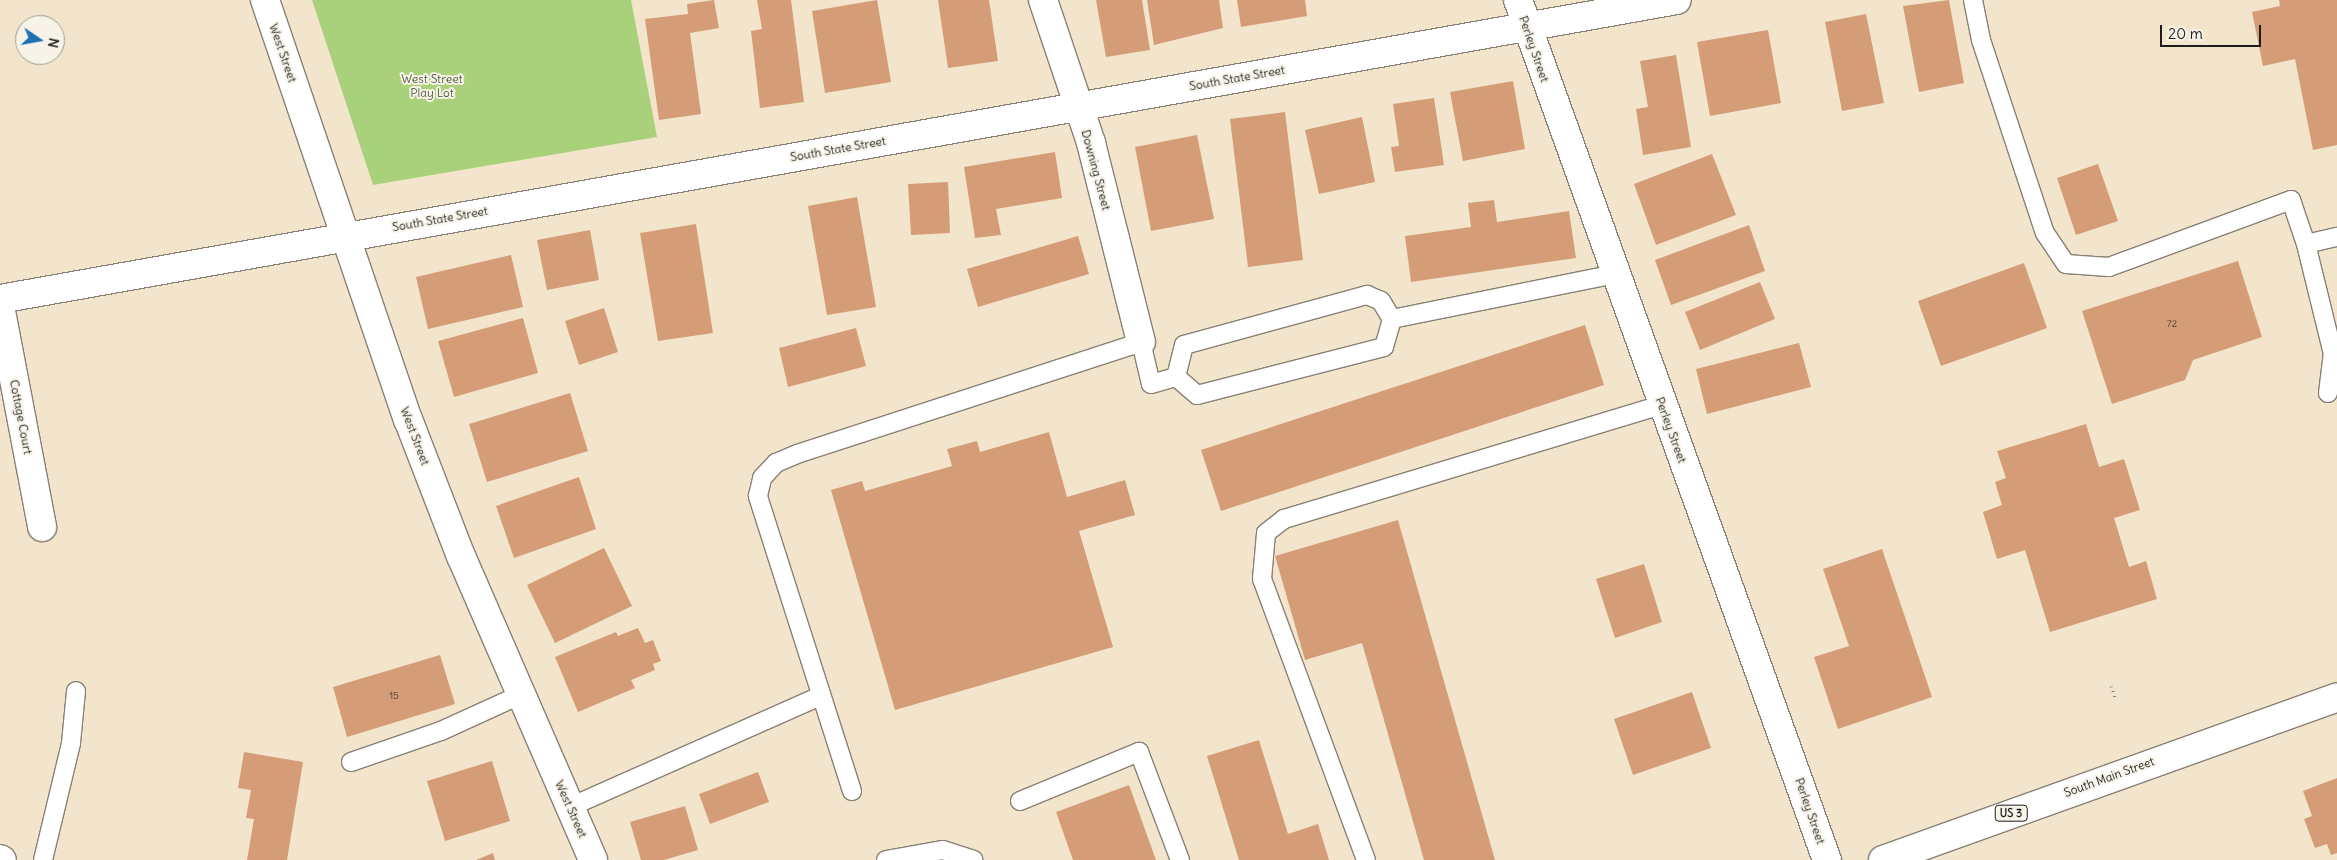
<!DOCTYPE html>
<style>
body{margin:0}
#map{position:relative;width:2337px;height:860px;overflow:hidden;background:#f3e5cc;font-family:Delius,sans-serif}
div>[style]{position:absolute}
.green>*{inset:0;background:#a9d17c}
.building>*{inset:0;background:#d49d77}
.path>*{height:3px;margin-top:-1.5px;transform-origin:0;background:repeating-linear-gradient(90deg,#888074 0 1px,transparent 0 5px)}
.roads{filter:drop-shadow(1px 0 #888074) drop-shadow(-1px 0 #888074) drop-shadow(0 1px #888074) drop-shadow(0 -1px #888074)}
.service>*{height:18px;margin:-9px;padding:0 9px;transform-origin:9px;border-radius:9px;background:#fff}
.minor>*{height:28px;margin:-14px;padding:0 14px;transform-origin:14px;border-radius:14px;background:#fff}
.tertiary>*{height:28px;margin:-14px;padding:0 14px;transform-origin:14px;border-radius:14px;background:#fff}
.primary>*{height:28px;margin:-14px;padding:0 14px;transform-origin:14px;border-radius:14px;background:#fff}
span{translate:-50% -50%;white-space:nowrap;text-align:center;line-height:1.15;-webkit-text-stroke:4px #f7f3e8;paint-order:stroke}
.number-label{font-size:10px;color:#4a3c33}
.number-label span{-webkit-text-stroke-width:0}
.shield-label span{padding:1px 4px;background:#f7f3e8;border:1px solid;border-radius:4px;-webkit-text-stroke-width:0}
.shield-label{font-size:11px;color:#1c1c1c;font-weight:700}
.street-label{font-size:12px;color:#1c1c1c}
.park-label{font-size:12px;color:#4d5b3e}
.north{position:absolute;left:15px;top:15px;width:50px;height:50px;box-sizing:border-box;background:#f7f3e8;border:1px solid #9f9d96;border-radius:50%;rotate:102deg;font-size:14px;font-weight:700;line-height:20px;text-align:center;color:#1c1c1c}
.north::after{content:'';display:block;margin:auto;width:18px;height:22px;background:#1f6fb2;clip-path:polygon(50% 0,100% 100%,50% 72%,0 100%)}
.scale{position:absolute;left:2160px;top:25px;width:101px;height:22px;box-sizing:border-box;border:2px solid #1c1c1c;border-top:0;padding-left:6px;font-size:15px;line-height:18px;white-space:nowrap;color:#1c1c1c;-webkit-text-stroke:4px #f7f3e8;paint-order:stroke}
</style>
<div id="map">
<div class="green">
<div style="clip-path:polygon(312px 0,631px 0,657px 137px,373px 185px)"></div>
</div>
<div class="building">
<div style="clip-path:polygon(714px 0,719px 28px,690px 33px,701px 114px,659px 120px,645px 19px,688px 14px,687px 4px)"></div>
<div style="clip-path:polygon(757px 0,791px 0,804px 102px,760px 108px,751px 31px,762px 29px)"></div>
<div style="clip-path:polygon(877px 0,891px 82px,825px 93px,812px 11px)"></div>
<div style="clip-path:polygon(938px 0,989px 0,998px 61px,948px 68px)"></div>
<div style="clip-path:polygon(1096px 0,1142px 0,1150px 50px,1106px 57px)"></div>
<div style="clip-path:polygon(1147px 0,1219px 0,1223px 28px,1154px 45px)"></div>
<div style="clip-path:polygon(1237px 0,1305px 0,1307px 16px,1241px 27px)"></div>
<div style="clip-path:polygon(1949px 0,1964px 83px,1919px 92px,1903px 6px)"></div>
<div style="clip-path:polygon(2279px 0,2337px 0,2337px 145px,2313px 150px,2295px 59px,2263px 66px,2252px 12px,2280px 6px)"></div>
<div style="clip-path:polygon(1866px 14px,1884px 103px,1842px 111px,1825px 22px)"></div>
<div style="clip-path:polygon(1768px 30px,1781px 103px,1710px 116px,1697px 42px)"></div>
<div style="clip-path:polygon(1676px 55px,1691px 147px,1643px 155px,1636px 109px,1648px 107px,1640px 61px)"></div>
<div style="clip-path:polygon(1513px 81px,1525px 149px,1463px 161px,1450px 92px)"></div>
<div style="clip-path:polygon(1434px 98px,1444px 165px,1395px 172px,1391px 147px,1399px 146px,1393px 104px)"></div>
<div style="clip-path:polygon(1285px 112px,1303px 260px,1248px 267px,1230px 119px)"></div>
<div style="clip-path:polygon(1362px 117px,1375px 182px,1319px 194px,1305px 130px)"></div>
<div style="clip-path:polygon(1197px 135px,1214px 219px,1151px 231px,1135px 147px)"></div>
<div style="clip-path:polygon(1055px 152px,1062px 198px,996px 209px,1001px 235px,975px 238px,964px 167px)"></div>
<div style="clip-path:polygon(1712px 154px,1736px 215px,1656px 245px,1634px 184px)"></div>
<div style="clip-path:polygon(2098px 164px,2118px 221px,2076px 235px,2057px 178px)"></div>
<div style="clip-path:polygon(948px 182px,950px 233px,911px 235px,908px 184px)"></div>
<div style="clip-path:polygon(857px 197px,876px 307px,827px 315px,808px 206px)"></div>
<div style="clip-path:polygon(1494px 200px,1497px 222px,1569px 211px,1576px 258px,1411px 282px,1405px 236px,1471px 227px,1468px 203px)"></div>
<div style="clip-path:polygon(696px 224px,713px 333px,658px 341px,640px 233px)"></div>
<div style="clip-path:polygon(1749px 225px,1765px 271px,1671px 305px,1655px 260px)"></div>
<div style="clip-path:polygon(590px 230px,599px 280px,547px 290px,537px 240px)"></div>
<div style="clip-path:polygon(1078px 236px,1089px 274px,978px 307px,967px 269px)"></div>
<div style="clip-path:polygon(511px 255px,523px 307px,428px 329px,416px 277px)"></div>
<div style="clip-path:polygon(2238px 261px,2262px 337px,2193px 360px,2185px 380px,2112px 404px,2082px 311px)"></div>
<div style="clip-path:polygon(2024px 263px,2047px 328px,1941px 366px,1918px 301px)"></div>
<div style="clip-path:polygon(1760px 282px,1775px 319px,1700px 350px,1685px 312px)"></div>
<div style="clip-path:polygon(604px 308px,618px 352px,579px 365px,565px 321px)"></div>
<div style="clip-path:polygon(523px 318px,538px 373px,454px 397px,438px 341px)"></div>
<div style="clip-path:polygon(1585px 325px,1604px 385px,1221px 511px,1201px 450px)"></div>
<div style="clip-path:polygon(856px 328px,866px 366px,788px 387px,779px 348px)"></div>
<div style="clip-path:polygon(1799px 343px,1811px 387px,1707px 414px,1696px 369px)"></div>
<div style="clip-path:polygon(570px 393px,588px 451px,487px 482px,469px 424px)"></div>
<div style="clip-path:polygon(2086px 424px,2099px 467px,2124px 459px,2140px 510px,2114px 518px,2129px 567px,2146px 561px,2157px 599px,2050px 632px,2025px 550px,1997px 559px,1983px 512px,2002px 505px,1995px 482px,2006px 478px,1997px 451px)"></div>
<div style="clip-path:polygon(1049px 432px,1067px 497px,1125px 480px,1135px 515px,1079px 531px,1113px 647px,895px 710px,831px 490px,862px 481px,865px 491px,952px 466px,947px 449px,977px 441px,980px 452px)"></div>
<div style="clip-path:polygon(579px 477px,596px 529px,514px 558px,496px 506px)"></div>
<div style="clip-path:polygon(1398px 520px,1495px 860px,1424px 860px,1362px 643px,1305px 660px,1275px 556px)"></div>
<div style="clip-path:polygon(604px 548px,632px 606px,555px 643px,527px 585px)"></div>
<div style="clip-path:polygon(1882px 549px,1932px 697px,1838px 729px,1814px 657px,1849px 646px,1823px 569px)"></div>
<div style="clip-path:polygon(1644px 564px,1662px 622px,1615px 638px,1596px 579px)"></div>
<div style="clip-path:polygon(638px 628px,645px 643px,653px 640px,661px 661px,653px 664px,655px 670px,631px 680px,635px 688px,578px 712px,555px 657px,616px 632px,618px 636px)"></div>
<div style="clip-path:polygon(440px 655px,455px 704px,347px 737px,333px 687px)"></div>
<div style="clip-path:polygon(1692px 692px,1711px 748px,1633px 775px,1614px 719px)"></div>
<div style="clip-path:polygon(1259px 740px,1288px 834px,1318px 824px,1329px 860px,1239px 860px,1207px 756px)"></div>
<div style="clip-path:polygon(244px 752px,303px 762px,287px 860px,247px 860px,254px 819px,246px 818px,251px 790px,238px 788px)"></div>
<div style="clip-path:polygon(492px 761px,510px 821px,445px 841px,427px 781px)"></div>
<div style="clip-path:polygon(758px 772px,769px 802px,710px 824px,699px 794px)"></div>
<div style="clip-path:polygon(2337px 778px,2337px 853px,2331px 855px,2327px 844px,2315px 848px,2304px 819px,2312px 816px,2303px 791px)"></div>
<div style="clip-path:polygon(1129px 785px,1156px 860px,1073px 860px,1056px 812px)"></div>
<div style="clip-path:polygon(685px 806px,698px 850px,664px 860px,641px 860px,630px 822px)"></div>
<div style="clip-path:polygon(493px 853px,495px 860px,476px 860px)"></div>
</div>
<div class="path">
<div style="left:2111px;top:686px;width:12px;rotate:70deg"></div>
</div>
<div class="roads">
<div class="service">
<div style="left:1973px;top:0;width:41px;rotate:78.7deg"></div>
<div style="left:1981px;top:40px;width:203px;rotate:71.7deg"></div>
<div style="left:2045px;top:233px;width:37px;rotate:56deg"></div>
<div style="left:2066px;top:264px;width:43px;rotate:4deg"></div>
<div style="left:2109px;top:267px;width:194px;rotate:-20.2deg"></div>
<div style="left:2291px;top:200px;width:46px;rotate:71.2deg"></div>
<div style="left:1367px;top:295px;width:15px;rotate:23deg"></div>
<div style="left:1381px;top:301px;width:21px;rotate:59deg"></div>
<div style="left:1392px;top:319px;width:29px;rotate:106deg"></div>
<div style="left:1384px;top:347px;width:193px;rotate:165.6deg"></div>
<div style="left:1197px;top:395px;width:28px;rotate:-139deg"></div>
<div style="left:1176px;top:377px;width:33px;rotate:-76deg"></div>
<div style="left:1184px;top:345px;width:190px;rotate:-15.3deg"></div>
<div style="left:1392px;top:319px;width:227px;rotate:-11.4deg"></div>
<div style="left:2328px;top:393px;width:39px;rotate:-83deg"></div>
<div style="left:2333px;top:354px;width:113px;rotate:-103.8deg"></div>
<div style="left:2306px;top:244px;width:32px;rotate:-13deg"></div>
<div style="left:351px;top:762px;width:95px;rotate:-19deg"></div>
<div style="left:441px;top:731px;width:87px;rotate:-24.5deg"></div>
<div style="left:852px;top:791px;width:310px;rotate:-107.7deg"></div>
<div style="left:758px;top:496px;width:18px;rotate:-77deg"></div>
<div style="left:762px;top:478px;width:21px;rotate:-47deg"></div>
<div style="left:776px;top:463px;width:23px;rotate:-23deg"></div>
<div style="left:797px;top:454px;width:362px;rotate:-18deg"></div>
<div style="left:1141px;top:342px;width:43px;rotate:76.6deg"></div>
<div style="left:1151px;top:384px;width:26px;rotate:-16deg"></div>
<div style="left:1020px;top:801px;width:129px;rotate:-22.4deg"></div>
<div style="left:1139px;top:752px;width:116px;rotate:69.2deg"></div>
<div style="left:570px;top:807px;width:274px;rotate:-23.9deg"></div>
<div style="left:43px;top:860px;width:120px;rotate:-76.5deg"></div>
<div style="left:71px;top:743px;width:52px;rotate:-84.5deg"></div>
<div style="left:886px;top:860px;width:58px;rotate:-10deg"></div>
<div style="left:943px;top:850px;width:32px;rotate:18deg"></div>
<div style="left:1366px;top:860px;width:300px;rotate:-110.3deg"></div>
<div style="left:1262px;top:579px;width:46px;rotate:-85deg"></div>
<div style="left:1266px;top:533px;width:23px;rotate:-38deg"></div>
<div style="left:1284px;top:519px;width:395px;rotate:-16.8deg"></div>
</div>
<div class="minor">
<div style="left:1043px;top:0;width:151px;rotate:71.4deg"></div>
<div style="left:1091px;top:143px;width:205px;rotate:75.9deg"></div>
<div style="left:1518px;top:0;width:914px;rotate:70.24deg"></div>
<div style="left:0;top:306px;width:225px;rotate:79.2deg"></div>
</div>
<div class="tertiary">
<div style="left:265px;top:0;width:443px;rotate:71.2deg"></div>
<div style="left:408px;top:419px;width:147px;rotate:68.9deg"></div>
<div style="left:461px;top:556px;width:331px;rotate:66.5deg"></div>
<div style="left:0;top:299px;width:1703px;rotate:-10.11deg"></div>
</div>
<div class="primary">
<div style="left:0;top:859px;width:2px;rotate:27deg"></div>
<div style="left:1883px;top:860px;width:482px;rotate:-19.7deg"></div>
</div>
</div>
<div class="number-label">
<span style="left:2172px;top:324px">72</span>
<span style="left:394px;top:696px">15</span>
</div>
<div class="shield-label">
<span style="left:2011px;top:813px">US 3</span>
</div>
<div class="street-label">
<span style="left:1534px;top:49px;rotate:71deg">Perley Street</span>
<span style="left:283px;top:53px;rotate:71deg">West Street</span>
<span style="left:1237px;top:78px;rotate:-10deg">South State Street</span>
<span style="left:838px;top:149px;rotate:-10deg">South State Street</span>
<span style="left:1096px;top:170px;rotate:75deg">Downing Street</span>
<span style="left:440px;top:219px;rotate:-10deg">South State Street</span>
<span style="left:21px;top:417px;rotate:79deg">Cottage Court</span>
<span style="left:1671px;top:430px;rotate:70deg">Perley Street</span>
<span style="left:415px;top:436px;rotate:69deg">West Street</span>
<span style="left:2109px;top:777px;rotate:-20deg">South Main Street</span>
<span style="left:571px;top:809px;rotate:66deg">West Street</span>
<span style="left:1810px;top:811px;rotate:71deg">Perley Street</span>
</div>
<div class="park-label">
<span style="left:432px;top:86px">West Street<br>Play Lot</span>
</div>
<div class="north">N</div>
<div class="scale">20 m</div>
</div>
